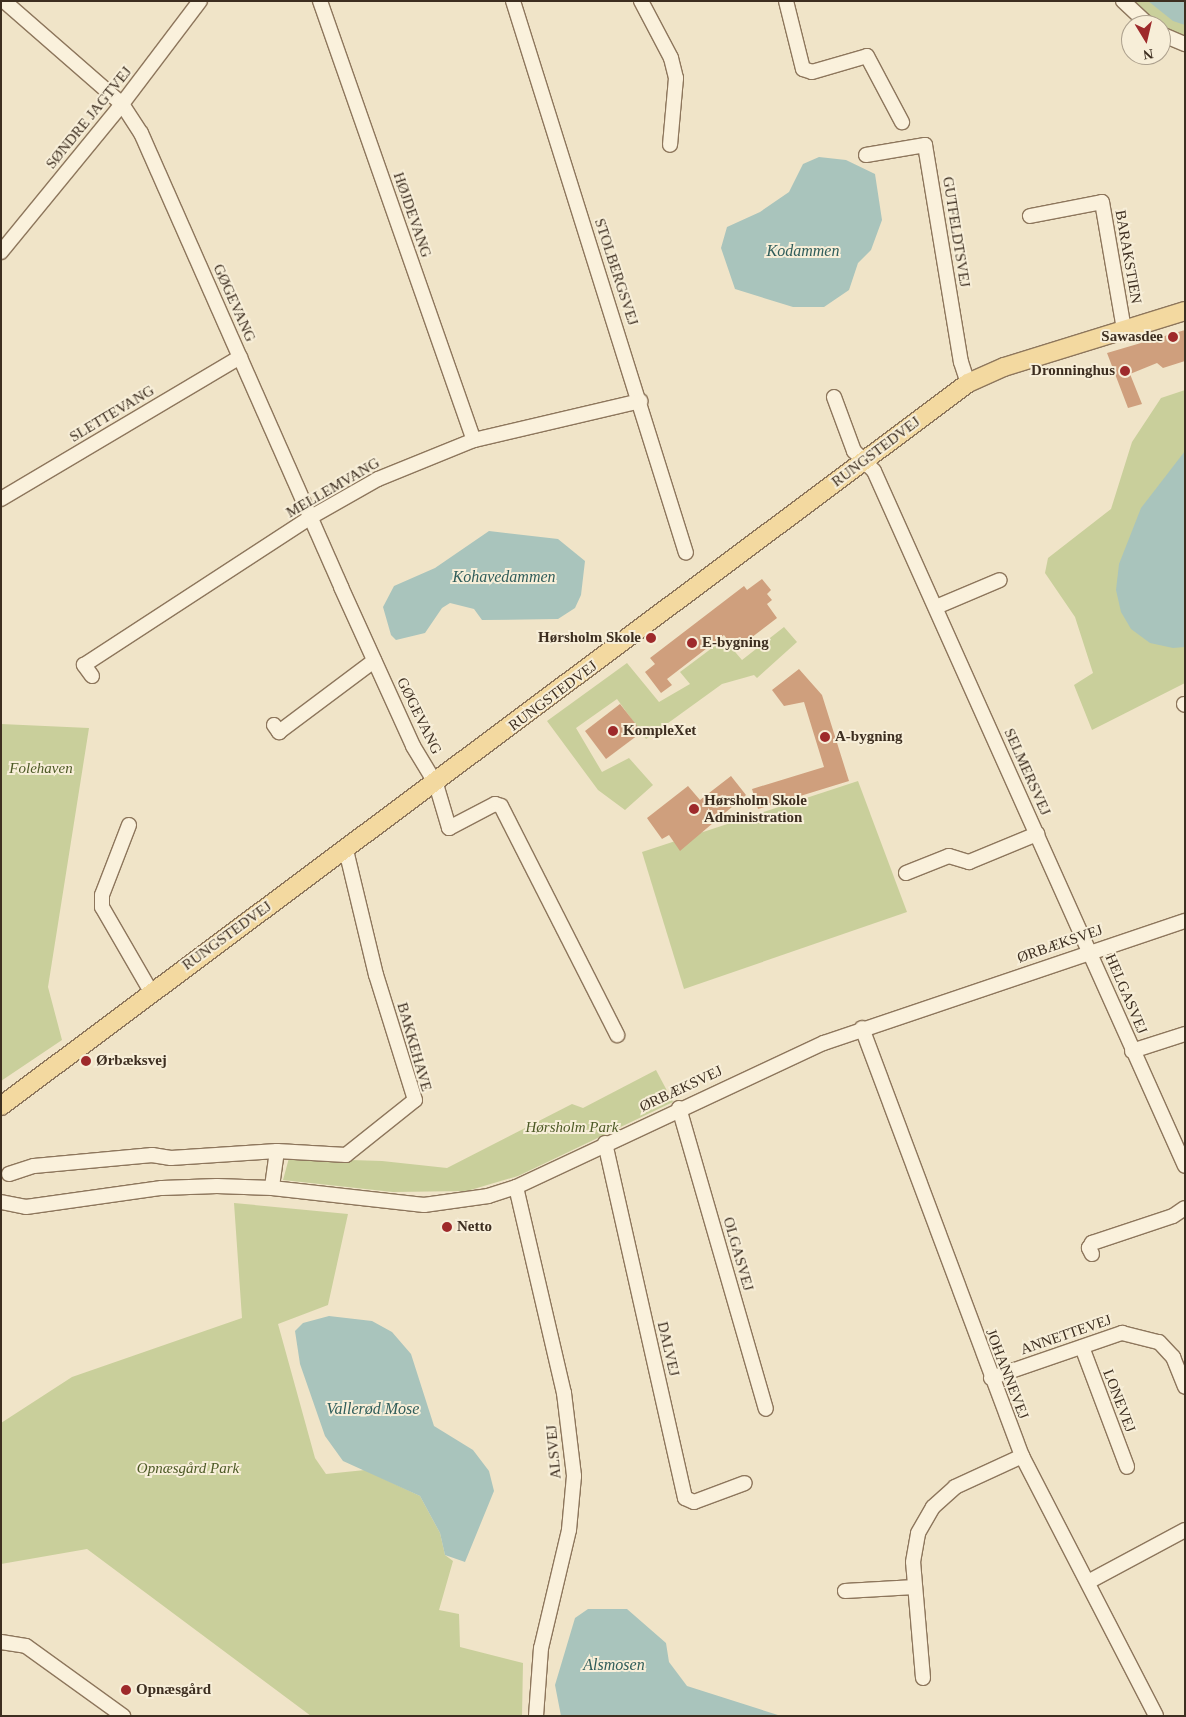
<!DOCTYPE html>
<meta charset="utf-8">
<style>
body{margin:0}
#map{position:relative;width:1186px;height:1717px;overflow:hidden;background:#f0e4c8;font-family:Georgia,serif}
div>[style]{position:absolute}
.green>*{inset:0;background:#c9cf9b}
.water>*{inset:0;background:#a9c4bc}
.building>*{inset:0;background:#cf9f7d}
.roads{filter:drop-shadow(1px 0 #8d765c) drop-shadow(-1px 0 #8d765c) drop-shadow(0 1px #8d765c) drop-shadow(0 -1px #8d765c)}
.minor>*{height:14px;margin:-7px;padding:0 7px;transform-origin:7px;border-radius:7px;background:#faf1dc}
.major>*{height:18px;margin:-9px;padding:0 9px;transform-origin:9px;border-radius:9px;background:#f3d9a0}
.dots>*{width:14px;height:14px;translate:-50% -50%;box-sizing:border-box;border:2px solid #f7eed8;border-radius:50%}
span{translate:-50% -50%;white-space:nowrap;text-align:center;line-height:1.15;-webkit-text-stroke:4px #f7eed8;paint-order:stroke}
.street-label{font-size:15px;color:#3d2e20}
.poi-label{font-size:15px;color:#3d2e20;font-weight:700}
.right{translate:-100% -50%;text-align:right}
.left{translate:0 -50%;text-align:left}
.park-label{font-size:15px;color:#4d5a26;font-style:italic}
.water-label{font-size:16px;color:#2f5d5a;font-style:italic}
.frame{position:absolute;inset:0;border:2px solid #3d2e20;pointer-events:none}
.north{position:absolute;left:1121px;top:15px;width:50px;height:50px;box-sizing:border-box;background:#f7eed8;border:1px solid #ada18e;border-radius:50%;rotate:171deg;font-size:14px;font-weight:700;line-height:20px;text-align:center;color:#3d2e20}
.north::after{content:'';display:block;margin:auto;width:18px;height:22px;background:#9e2a2b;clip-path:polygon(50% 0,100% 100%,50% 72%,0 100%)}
</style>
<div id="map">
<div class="green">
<div style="clip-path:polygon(1130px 1px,1185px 1px,1185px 36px,1175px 39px)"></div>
<div style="clip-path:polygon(1185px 390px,1185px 683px,1092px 730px,1074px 685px,1093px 673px,1075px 617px,1045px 573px,1048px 558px,1111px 509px,1132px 442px,1161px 398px)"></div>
<div style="clip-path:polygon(784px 627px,797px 642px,757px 678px,754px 675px,722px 684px,646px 739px,617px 699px,576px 728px,602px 772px,629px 758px,653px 785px,625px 810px,598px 790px,547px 721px,627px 663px,659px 702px,690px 684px,680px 672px,724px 639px,742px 660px)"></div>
<div style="clip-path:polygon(1px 724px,89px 728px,48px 987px,62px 1040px,1px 1081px)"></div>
<div style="clip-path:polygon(858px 781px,907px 912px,684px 989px,642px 852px)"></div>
<div style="clip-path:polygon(656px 1070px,673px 1102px,518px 1176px,467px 1191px,393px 1192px,283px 1180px,289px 1158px,382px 1161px,447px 1168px,572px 1104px,583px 1108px)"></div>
<div style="clip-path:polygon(234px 1203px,348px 1214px,328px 1305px,278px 1324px,315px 1458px,326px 1474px,365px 1470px,420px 1496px,440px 1533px,445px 1555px,453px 1561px,439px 1610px,459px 1614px,460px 1647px,523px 1663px,522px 1716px,311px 1716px,87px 1549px,1px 1564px,1px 1423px,72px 1377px,242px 1318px)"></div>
</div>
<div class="water">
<div style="clip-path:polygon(1148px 1px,1185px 1px,1185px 25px,1173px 21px)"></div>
<div style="clip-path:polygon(819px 157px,846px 160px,875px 174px,882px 220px,871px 250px,858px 263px,849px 290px,824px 307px,793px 307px,735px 289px,721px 248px,727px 227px,760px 212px,789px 192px,803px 164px)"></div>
<div style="clip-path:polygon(1185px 451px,1185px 647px,1173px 648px,1150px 643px,1131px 629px,1121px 612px,1116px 590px,1119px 564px,1141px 508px)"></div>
<div style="clip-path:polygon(489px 531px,558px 539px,585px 561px,581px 595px,575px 608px,558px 619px,482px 620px,474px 609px,450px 603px,442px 608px,425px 633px,396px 640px,391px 635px,383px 607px,394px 586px,435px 568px)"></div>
<div style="clip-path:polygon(329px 1316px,372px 1321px,392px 1332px,411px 1354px,434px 1426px,473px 1450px,489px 1471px,494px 1491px,465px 1562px,445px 1555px,440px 1533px,420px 1496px,343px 1461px,325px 1436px,300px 1364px,295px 1331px,303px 1323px)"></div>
<div style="clip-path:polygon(588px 1609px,627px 1609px,666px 1643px,669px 1662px,687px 1686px,781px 1716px,561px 1716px,555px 1685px,575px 1618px)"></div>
</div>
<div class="building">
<div style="clip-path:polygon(1185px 330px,1185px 361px,1163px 368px,1157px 363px,1130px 374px,1142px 404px,1128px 408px,1107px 353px)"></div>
<div style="clip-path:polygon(762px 579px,771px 590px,767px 594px,772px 600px,767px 604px,777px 618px,735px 650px,724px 635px,667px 679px,672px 685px,661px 693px,645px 672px,655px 664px,650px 658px,744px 586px,747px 590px)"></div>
<div style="clip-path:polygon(799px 669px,822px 695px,849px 781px,758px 809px,752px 789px,824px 767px,804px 702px,784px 706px,772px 690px)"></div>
<div style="clip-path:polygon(620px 704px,642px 732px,606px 759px,585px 731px)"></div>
<div style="clip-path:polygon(731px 776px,746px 795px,680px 851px,669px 835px,662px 839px,649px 821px,647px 818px,688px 786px,700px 800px)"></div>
</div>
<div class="roads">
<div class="minor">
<div style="left:4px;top:1px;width:157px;rotate:41.1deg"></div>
<div style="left:122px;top:104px;width:35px;rotate:57deg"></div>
<div style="left:141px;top:133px;width:496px;rotate:66.2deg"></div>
<div style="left:341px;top:587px;width:175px;rotate:65.6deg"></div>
<div style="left:413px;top:746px;width:44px;rotate:58.8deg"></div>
<div style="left:436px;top:784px;width:46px;rotate:73.5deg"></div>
<div style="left:449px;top:828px;width:52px;rotate:-27.6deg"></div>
<div style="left:495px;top:804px;width:6px;rotate:18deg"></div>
<div style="left:501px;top:806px;width:257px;rotate:63.1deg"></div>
<div style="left:320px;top:1px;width:465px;rotate:70.7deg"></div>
<div style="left:513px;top:1px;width:578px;rotate:72.6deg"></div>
<div style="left:641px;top:1px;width:64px;rotate:62.2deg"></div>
<div style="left:671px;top:58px;width:21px;rotate:76deg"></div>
<div style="left:676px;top:78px;width:67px;rotate:95.1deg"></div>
<div style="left:786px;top:1px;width:70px;rotate:76deg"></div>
<div style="left:803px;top:69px;width:9px;rotate:18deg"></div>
<div style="left:812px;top:72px;width:57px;rotate:-16.2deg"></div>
<div style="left:867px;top:56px;width:75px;rotate:62.1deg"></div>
<div style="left:1123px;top:1px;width:35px;rotate:43deg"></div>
<div style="left:1161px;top:34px;width:26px;rotate:23deg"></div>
<div style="left:866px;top:155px;width:60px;rotate:-9.6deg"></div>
<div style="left:925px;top:145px;width:220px;rotate:80.6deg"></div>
<div style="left:961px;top:362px;width:22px;rotate:72deg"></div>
<div style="left:1030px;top:216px;width:73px;rotate:-11deg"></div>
<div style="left:1102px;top:202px;width:130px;rotate:80.2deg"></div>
<div style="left:1px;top:252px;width:191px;rotate:-50.7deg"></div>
<div style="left:122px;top:104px;width:129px;rotate:-52.9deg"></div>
<div style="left:834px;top:397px;width:58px;rotate:69.7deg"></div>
<div style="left:854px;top:451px;width:28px;rotate:45deg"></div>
<div style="left:874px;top:471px;width:761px;rotate:65.89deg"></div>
<div style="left:1px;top:499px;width:278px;rotate:-30.7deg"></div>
<div style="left:936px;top:607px;width:69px;rotate:-22.9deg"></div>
<div style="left:92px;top:676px;width:14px;rotate:-126deg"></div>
<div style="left:84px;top:665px;width:271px;rotate:-33.1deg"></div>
<div style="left:311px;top:517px;width:77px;rotate:-29.6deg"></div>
<div style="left:378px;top:479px;width:104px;rotate:-22.1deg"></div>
<div style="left:474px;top:440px;width:171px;rotate:-13.2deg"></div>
<div style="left:1184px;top:704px;width:1px;rotate:45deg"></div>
<div style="left:274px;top:725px;width:9px;rotate:54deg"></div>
<div style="left:279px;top:732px;width:119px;rotate:-36.8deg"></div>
<div style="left:129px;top:825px;width:75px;rotate:111.1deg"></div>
<div style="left:102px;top:895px;width:12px;rotate:90deg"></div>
<div style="left:102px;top:907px;width:98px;rotate:60deg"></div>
<div style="left:906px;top:873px;width:46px;rotate:-21.6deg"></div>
<div style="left:949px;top:856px;width:21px;rotate:17deg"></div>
<div style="left:969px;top:862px;width:74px;rotate:-22.4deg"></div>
<div style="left:862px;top:1028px;width:457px;rotate:69.5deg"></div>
<div style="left:1022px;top:1456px;width:292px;rotate:62.7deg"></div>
<div style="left:1132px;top:1051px;width:56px;rotate:-17.8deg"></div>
<div style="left:679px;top:1108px;width:313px;rotate:73.9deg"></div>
<div style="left:605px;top:1143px;width:364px;rotate:77.3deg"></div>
<div style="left:685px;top:1498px;width:10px;rotate:24deg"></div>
<div style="left:694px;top:1502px;width:54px;rotate:-20.4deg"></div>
<div style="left:277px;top:1151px;width:69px;rotate:3.3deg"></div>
<div style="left:346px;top:1155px;width:88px;rotate:-38.6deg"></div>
<div style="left:415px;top:1100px;width:131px;rotate:-107.3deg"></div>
<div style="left:376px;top:975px;width:129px;rotate:-103.5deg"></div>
<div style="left:9px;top:1174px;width:26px;rotate:-18deg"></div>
<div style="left:34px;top:1166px;width:119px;rotate:-5.3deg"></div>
<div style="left:152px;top:1155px;width:19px;rotate:9deg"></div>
<div style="left:171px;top:1158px;width:106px;rotate:-3.8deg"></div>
<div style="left:277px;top:1151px;width:37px;rotate:98deg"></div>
<div style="left:516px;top:1187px;width:212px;rotate:76.9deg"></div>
<div style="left:564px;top:1393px;width:84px;rotate:83.1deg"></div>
<div style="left:574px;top:1476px;width:54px;rotate:95.3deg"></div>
<div style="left:569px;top:1530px;width:121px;rotate:103.3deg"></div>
<div style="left:541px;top:1648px;width:68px;rotate:94.2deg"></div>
<div style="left:1px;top:1202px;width:25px;rotate:11deg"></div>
<div style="left:26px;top:1207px;width:137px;rotate:-8deg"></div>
<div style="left:162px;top:1188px;width:55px;rotate:-2.1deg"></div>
<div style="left:217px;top:1186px;width:55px;rotate:2.1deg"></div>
<div style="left:272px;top:1188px;width:153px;rotate:6.4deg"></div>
<div style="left:424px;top:1205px;width:65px;rotate:-8deg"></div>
<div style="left:488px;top:1196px;width:29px;rotate:-18deg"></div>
<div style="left:516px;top:1187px;width:340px;rotate:-25.1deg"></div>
<div style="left:824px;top:1043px;width:381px;rotate:-18.7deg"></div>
<div style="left:1092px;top:1254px;width:7px;rotate:-117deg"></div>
<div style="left:1089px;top:1248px;width:6px;rotate:-59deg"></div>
<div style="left:1092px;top:1243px;width:85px;rotate:-18.4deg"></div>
<div style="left:1173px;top:1216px;width:14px;rotate:-34deg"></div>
<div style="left:1082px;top:1347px;width:128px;rotate:69.4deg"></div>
<div style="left:991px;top:1378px;width:139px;rotate:-19deg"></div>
<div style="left:1122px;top:1333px;width:38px;rotate:14deg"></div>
<div style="left:1159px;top:1342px;width:21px;rotate:47deg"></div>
<div style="left:1173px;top:1357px;width:32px;rotate:68deg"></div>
<div style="left:1088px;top:1582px;width:110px;rotate:-28.2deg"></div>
<div style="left:845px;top:1591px;width:70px;rotate:-3.3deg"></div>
<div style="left:1px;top:1642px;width:25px;rotate:9deg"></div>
<div style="left:26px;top:1646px;width:120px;rotate:35.8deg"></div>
<div style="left:923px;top:1678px;width:116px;rotate:-94.9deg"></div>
<div style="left:913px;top:1562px;width:29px;rotate:-80deg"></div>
<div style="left:918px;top:1533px;width:30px;rotate:-60deg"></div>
<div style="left:933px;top:1507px;width:30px;rotate:-42deg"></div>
<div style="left:955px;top:1487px;width:74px;rotate:-24.8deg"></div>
</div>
<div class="major">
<div style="left:1px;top:1106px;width:1207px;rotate:-36.78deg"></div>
<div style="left:968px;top:383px;width:39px;rotate:-24deg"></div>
<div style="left:1004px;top:367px;width:189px;rotate:-17.2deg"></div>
</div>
</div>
<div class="dots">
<div style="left:1173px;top:337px;background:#9e2a2b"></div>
<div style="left:1125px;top:371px;background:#9e2a2b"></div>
<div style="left:651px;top:638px;background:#9e2a2b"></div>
<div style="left:692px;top:643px;background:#9e2a2b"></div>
<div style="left:613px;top:731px;background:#9e2a2b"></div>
<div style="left:825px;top:737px;background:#9e2a2b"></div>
<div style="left:694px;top:809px;background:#9e2a2b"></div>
<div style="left:86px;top:1061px;background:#9e2a2b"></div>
<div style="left:447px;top:1227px;background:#9e2a2b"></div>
<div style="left:126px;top:1690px;background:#9e2a2b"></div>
</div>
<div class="street-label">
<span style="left:89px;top:118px;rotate:-51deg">SØNDRE JAGTVEJ</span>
<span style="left:412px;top:215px;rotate:71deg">HØJDEVANG</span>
<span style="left:956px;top:232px;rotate:81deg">GUTFELDTSVEJ</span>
<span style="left:1128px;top:257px;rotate:80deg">BARAKSTIEN</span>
<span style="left:616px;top:272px;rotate:72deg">STOLBERGSVEJ</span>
<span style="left:234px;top:303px;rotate:66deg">GØGEVANG</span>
<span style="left:112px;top:414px;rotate:-31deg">SLETTEVANG</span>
<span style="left:876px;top:452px;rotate:-37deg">RUNGSTEDVEJ</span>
<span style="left:333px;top:488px;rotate:-30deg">MELLEMVANG</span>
<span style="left:553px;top:696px;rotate:-37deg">RUNGSTEDVEJ</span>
<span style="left:419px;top:716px;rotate:64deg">GØGEVANG</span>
<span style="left:1027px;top:772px;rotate:66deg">SELMERSVEJ</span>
<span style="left:227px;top:936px;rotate:-36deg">RUNGSTEDVEJ</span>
<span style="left:1060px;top:944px;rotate:-19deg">ØRBÆKSVEJ</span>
<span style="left:1126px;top:994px;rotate:67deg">HELGASVEJ</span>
<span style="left:414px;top:1047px;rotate:74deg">BAKKEHAVE</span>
<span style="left:681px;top:1089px;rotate:-25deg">ØRBÆKSVEJ</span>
<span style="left:738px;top:1254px;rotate:74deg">OLGASVEJ</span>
<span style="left:1066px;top:1335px;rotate:-19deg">ANNETTEVEJ</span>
<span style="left:668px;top:1349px;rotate:77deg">DALVEJ</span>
<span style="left:1007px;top:1374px;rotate:69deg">JOHANNEVEJ</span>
<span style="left:1119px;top:1401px;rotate:69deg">LONEVEJ</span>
<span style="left:554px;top:1452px;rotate:-95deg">ALSVEJ</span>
</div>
<div class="poi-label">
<span class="right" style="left:1163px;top:337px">Sawasdee</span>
<span class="right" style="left:1115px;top:371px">Dronninghus</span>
<span class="right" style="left:641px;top:638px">Hørsholm Skole</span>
<span class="left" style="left:702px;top:643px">E-bygning</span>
<span class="left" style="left:623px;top:731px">KompleXet</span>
<span class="left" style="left:835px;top:737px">A-bygning</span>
<span class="left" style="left:704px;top:809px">Hørsholm Skole<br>Administration</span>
<span class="left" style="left:96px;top:1061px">Ørbæksvej</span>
<span class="left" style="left:457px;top:1227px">Netto</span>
<span class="left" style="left:136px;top:1690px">Opnæsgård</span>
</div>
<div class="park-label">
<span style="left:41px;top:769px">Folehaven</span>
<span style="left:572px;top:1128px">Hørsholm Park</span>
<span style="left:188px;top:1469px">Opnæsgård Park</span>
</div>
<div class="water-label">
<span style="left:803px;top:251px">Kodammen</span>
<span style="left:504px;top:577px">Kohavedammen</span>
<span style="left:373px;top:1409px">Vallerød Mose</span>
<span style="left:614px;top:1665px">Alsmosen</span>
</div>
<div class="frame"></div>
<div class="north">N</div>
</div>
